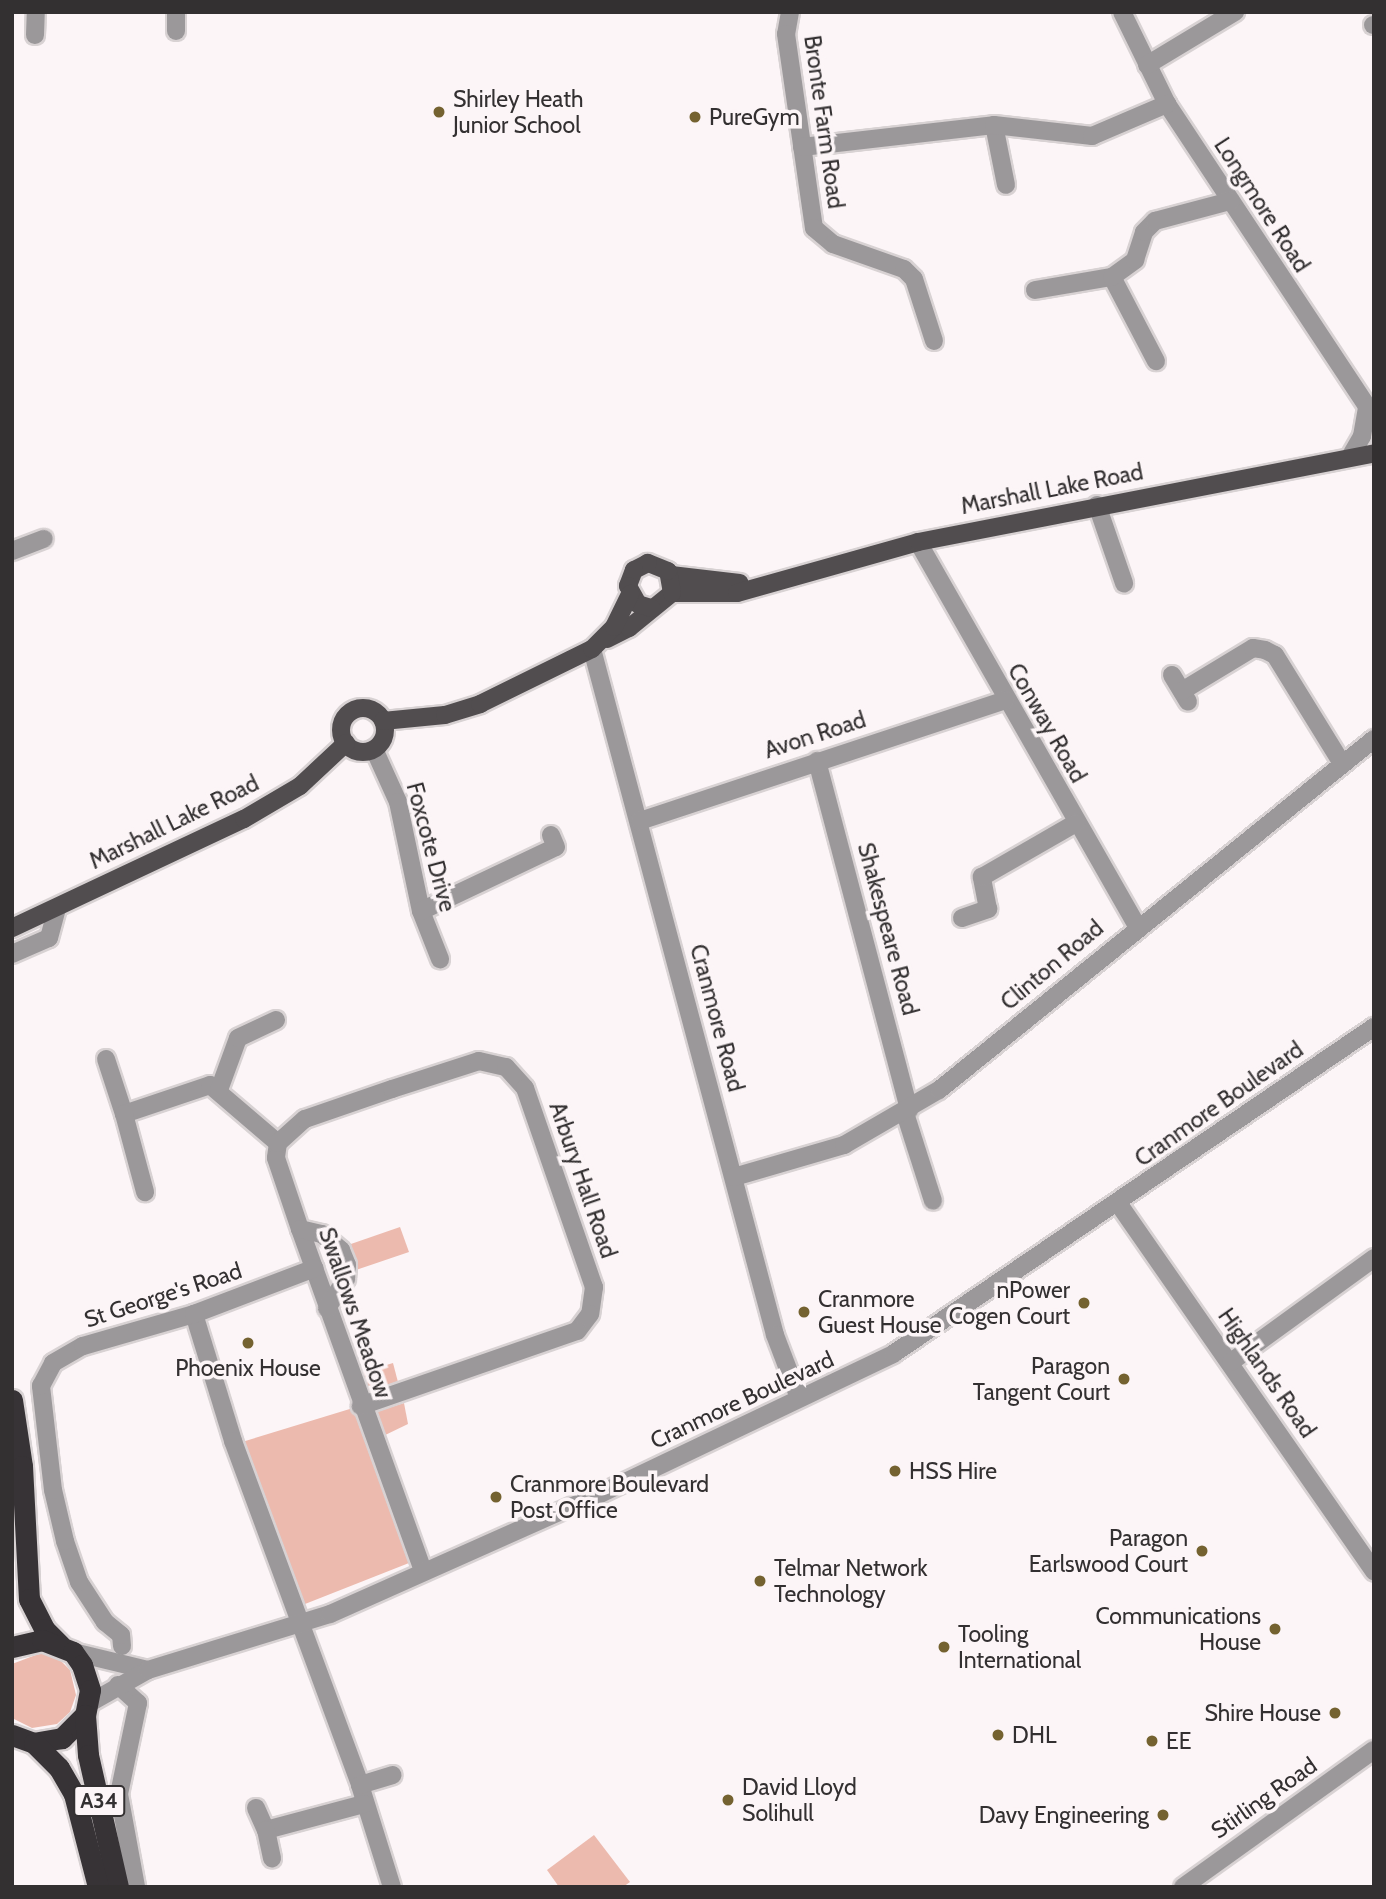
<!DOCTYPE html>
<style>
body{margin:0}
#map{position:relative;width:1386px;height:1899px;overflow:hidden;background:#fcf5f7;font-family:Cabin,sans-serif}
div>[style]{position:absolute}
.green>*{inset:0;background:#ecbaae}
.roads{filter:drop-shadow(2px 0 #d8d2d3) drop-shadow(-2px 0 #d8d2d3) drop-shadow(0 2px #d8d2d3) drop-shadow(0 -2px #d8d2d3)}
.minor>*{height:18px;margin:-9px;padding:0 9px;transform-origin:9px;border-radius:9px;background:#9b989a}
.major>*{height:18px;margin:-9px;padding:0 9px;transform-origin:9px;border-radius:9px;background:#514d4f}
.major>.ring{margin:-9px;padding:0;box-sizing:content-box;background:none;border:18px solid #514d4f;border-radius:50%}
.highway>*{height:21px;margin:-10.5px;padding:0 10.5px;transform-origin:10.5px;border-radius:10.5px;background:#373336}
.dots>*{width:19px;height:19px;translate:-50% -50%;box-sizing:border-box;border:4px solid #fcf5f7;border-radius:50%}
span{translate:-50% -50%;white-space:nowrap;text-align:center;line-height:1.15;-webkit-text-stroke:7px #fcf5f7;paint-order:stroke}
.shield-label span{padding:2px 5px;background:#fcf5f7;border:2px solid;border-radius:5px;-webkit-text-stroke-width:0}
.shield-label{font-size:21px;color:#333031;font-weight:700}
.poi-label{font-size:23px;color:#333031}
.left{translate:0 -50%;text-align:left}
.right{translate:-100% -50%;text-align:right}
.street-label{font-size:23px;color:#333031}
.frame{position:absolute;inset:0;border:14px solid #333031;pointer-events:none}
</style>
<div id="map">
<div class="green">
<div style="clip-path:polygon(400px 1227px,409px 1252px,356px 1270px,348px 1245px)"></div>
<div style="clip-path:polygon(393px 1363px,399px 1386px,370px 1395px,366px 1392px,357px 1374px)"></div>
<div style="clip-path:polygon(404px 1403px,408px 1424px,379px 1438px,375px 1412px)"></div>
<div style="clip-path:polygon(353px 1408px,409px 1563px,305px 1604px,242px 1442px)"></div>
<div style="clip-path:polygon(41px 1653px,58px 1658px,70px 1670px,76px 1695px,70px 1712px,57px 1724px,32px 1728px,12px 1718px,12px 1664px)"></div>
<div style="clip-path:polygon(594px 1835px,630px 1882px,623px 1887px,559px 1887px,547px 1870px)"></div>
</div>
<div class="roads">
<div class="minor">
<div style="left:176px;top:12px;width:19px;rotate:90deg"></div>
<div style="left:790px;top:12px;width:22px;rotate:100deg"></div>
<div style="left:786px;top:34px;width:196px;rotate:81.8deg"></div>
<div style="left:814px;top:228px;width:25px;rotate:40deg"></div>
<div style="left:833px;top:244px;width:75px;rotate:19.4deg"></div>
<div style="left:904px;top:269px;width:14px;rotate:45deg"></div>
<div style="left:914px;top:279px;width:65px;rotate:72.1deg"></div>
<div style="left:1122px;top:12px;width:102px;rotate:63.9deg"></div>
<div style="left:1167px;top:104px;width:375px;rotate:56.5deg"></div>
<div style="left:1373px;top:25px;width:1px"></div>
<div style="left:35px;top:35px;width:23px;rotate:-88deg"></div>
<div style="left:1147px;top:65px;width:103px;rotate:-31.1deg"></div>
<div style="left:994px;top:125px;width:61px;rotate:78.7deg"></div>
<div style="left:802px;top:147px;width:193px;rotate:-6.5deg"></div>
<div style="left:994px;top:125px;width:99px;rotate:6.4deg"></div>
<div style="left:1092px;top:136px;width:82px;rotate:-23.1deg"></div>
<div style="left:1112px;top:277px;width:95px;rotate:62.4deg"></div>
<div style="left:1035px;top:290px;width:78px;rotate:-9.6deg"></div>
<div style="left:1112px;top:277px;width:29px;rotate:-36deg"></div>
<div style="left:1135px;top:260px;width:29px;rotate:-72deg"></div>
<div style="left:1144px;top:232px;width:16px;rotate:-45deg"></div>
<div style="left:1155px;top:221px;width:78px;rotate:-14.9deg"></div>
<div style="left:1350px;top:457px;width:24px;rotate:-60deg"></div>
<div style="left:1362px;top:436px;width:29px;rotate:-80deg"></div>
<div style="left:1097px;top:505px;width:83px;rotate:70.9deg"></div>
<div style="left:918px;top:542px;width:443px;rotate:60.3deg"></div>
<div style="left:12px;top:551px;width:34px;rotate:-21deg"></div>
<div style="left:592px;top:649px;width:710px;rotate:75.06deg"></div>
<div style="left:775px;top:1335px;width:67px;rotate:69.1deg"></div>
<div style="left:1172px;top:675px;width:31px;rotate:59deg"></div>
<div style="left:1182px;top:691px;width:83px;rotate:-31.2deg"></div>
<div style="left:1253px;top:648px;width:12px;rotate:9deg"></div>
<div style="left:1265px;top:650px;width:11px;rotate:27deg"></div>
<div style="left:1275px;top:655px;width:126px;rotate:58.3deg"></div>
<div style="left:374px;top:749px;width:58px;rotate:65.6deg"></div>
<div style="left:398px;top:802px;width:111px;rotate:78.1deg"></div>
<div style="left:421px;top:911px;width:52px;rotate:68.4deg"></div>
<div style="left:817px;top:761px;width:361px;rotate:75.2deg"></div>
<div style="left:640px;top:821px;width:385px;rotate:-18.3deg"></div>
<div style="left:421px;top:911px;width:149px;rotate:-25.4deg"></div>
<div style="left:556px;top:847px;width:13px;rotate:-113deg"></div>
<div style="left:962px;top:918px;width:28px;rotate:-19deg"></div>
<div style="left:988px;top:909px;width:33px;rotate:-101deg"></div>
<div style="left:982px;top:877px;width:108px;rotate:-29.9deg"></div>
<div style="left:12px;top:954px;width:40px;rotate:-23.4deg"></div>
<div style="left:49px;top:938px;width:31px;rotate:-75deg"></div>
<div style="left:106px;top:1059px;width:58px;rotate:71.9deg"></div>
<div style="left:124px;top:1114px;width:91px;rotate:-18.6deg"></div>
<div style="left:210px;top:1085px;width:89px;rotate:40.5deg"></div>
<div style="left:278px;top:1143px;width:15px;rotate:98deg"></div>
<div style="left:276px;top:1158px;width:75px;rotate:71.3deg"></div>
<div style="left:300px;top:1229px;width:363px;rotate:70.2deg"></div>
<div style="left:219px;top:1090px;width:55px;rotate:-69.9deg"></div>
<div style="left:238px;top:1038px;width:42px;rotate:-25.3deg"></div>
<div style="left:905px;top:1113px;width:92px;rotate:72.3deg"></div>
<div style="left:124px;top:1114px;width:81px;rotate:74.9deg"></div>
<div style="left:278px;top:1143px;width:36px;rotate:-42deg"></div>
<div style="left:305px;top:1119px;width:92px;rotate:-19deg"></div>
<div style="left:392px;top:1089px;width:91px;rotate:-17.8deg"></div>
<div style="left:479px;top:1061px;width:28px;rotate:13deg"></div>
<div style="left:506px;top:1067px;width:28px;rotate:48deg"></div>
<div style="left:525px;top:1088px;width:211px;rotate:70.9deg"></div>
<div style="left:594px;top:1287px;width:27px;rotate:98deg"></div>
<div style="left:590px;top:1314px;width:21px;rotate:127deg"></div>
<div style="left:577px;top:1331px;width:229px;rotate:160.9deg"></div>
<div style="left:734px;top:1177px;width:115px;rotate:-16.2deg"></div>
<div style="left:844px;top:1145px;width:110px;rotate:-30.1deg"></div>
<div style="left:939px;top:1090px;width:559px;rotate:-38.9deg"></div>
<div style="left:1118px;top:1203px;width:449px;rotate:55.2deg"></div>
<div style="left:300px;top:1229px;width:23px;rotate:13deg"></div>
<div style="left:322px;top:1234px;width:25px;rotate:40deg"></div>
<div style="left:341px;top:1250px;width:16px;rotate:68deg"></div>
<div style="left:347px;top:1265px;width:14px;rotate:94deg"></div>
<div style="left:346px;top:1279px;width:35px;rotate:123deg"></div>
<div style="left:194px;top:1314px;width:133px;rotate:72.9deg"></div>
<div style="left:233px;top:1441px;width:367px;rotate:69.7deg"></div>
<div style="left:360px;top:1785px;width:107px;rotate:72.6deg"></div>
<div style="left:1231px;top:1362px;width:177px;rotate:-36deg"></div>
<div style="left:122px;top:1646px;width:11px;rotate:-95deg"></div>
<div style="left:121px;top:1635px;width:21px;rotate:-141deg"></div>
<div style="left:105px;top:1622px;width:48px;rotate:-123deg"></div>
<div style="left:79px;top:1582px;width:43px;rotate:-108.9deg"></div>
<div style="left:65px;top:1541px;width:52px;rotate:-103.2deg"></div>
<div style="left:53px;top:1490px;width:105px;rotate:-96.6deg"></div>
<div style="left:41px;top:1386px;width:26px;rotate:-62deg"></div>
<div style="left:53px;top:1363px;width:34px;rotate:-30deg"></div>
<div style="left:83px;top:1346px;width:116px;rotate:-16.1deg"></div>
<div style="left:194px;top:1314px;width:129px;rotate:-20.8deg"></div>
<div style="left:73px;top:1652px;width:77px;rotate:13.5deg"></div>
<div style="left:118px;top:1685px;width:27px;rotate:42deg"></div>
<div style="left:138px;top:1703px;width:93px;rotate:101.8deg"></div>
<div style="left:119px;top:1794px;width:95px;rotate:79.6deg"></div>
<div style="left:88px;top:1704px;width:69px;rotate:-29.5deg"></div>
<div style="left:148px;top:1670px;width:190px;rotate:-17.1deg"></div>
<div style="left:330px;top:1614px;width:295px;rotate:-24deg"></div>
<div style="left:600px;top:1494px;width:325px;rotate:-25.5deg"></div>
<div style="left:893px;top:1354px;width:582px;rotate:-34.21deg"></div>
<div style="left:360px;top:1785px;width:34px;rotate:-17deg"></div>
<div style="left:256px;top:1808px;width:24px;rotate:66deg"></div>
<div style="left:266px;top:1830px;width:101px;rotate:-14.9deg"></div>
<div style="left:266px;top:1830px;width:29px;rotate:78deg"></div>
<div style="left:1183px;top:1887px;width:235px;rotate:-35.7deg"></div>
</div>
<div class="major">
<div style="left:671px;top:575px;width:69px;rotate:6.6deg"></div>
<div style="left:672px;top:593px;width:65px"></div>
<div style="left:737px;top:593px;width:188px;rotate:-15.7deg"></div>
<div style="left:918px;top:542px;width:465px;rotate:-11deg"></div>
<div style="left:607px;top:639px;width:25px;rotate:-27deg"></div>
<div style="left:629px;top:628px;width:55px;rotate:-39.1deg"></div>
<div style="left:672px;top:593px;width:22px;rotate:-100deg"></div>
<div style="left:668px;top:571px;width:22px;rotate:-158deg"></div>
<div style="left:648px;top:563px;width:16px;rotate:153deg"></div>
<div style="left:634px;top:570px;width:17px;rotate:111deg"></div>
<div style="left:628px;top:586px;width:21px;rotate:61deg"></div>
<div style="left:638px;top:604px;width:14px;rotate:17deg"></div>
<div class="ring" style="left:341px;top:708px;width:26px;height:26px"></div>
<div style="left:383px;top:721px;width:62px;rotate:-5.5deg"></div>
<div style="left:445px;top:715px;width:37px;rotate:-17deg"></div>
<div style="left:480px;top:704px;width:125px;rotate:-26.2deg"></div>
<div style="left:592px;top:649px;width:31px;rotate:-45deg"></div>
<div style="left:614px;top:627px;width:37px;rotate:-64deg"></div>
<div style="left:12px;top:928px;width:256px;rotate:-25.2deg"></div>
<div style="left:244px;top:819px;width:65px;rotate:-30.5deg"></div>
<div style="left:300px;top:786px;width:63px;rotate:-43.1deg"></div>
</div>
<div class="highway">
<div style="left:12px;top:1400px;width:67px;rotate:81.4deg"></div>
<div style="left:22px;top:1466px;width:133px;rotate:87deg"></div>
<div style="left:29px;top:1599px;width:34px;rotate:63deg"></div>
<div style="left:44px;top:1629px;width:23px;rotate:45deg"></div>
<div style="left:12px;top:1647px;width:31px;rotate:-13deg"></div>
<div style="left:42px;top:1640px;width:33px;rotate:21deg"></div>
<div style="left:73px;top:1652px;width:16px;rotate:55deg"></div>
<div style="left:82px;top:1665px;width:26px;rotate:72deg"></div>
<div style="left:90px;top:1690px;width:25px;rotate:101deg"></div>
<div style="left:85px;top:1715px;width:33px;rotate:135deg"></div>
<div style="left:62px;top:1738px;width:28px;rotate:170deg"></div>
<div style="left:34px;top:1743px;width:23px;rotate:-160deg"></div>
<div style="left:85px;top:1715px;width:40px;rotate:85.7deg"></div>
<div style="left:88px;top:1755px;width:135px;rotate:77.2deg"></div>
<div style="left:34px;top:1743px;width:35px;rotate:45deg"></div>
<div style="left:59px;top:1768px;width:30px;rotate:60deg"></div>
<div style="left:74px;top:1794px;width:96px;rotate:75.5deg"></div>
</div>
</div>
<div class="dots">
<div style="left:439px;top:112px;background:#746230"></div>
<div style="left:695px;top:117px;background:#746230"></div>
<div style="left:1084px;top:1303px;background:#746230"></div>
<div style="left:804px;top:1312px;background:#746230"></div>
<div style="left:248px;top:1343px;background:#746230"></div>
<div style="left:1124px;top:1379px;background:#746230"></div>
<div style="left:895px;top:1471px;background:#746230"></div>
<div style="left:496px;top:1497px;background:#746230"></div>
<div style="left:1202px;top:1551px;background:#746230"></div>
<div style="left:760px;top:1581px;background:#746230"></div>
<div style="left:1275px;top:1629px;background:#746230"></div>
<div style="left:944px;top:1647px;background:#746230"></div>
<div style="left:1335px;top:1713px;background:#746230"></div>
<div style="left:998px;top:1735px;background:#746230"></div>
<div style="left:1152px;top:1741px;background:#746230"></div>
<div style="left:728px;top:1800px;background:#746230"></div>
<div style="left:1163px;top:1815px;background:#746230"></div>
</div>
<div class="shield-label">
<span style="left:99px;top:1801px">A34</span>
</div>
<div class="poi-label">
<span class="left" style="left:453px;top:112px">Shirley Heath<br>Junior School</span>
<span class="left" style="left:709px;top:117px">PureGym</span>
<span class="right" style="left:1070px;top:1303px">nPower<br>Cogen Court</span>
<span class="left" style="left:818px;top:1312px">Cranmore<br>Guest House</span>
<span class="right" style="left:1110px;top:1379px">Paragon<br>Tangent Court</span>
<span style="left:248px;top:1368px">Phoenix House</span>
<span class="left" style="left:909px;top:1471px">HSS Hire</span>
<span class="left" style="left:510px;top:1497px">Cranmore Boulevard<br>Post Office</span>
<span class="right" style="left:1188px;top:1551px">Paragon<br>Earlswood Court</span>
<span class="left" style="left:774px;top:1581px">Telmar Network<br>Technology</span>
<span class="right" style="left:1261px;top:1629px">Communications<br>House</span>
<span class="left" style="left:958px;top:1647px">Tooling<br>International</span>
<span class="right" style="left:1321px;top:1713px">Shire House</span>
<span class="left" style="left:1012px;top:1735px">DHL</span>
<span class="left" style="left:1166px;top:1741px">EE</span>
<span class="left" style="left:742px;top:1800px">David Lloyd<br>Solihull</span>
<span class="right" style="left:1149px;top:1815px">Davy Engineering</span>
</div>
<div class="street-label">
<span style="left:824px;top:122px;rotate:82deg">Bronte Farm Road</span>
<span style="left:1262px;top:205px;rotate:57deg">Longmore Road</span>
<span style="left:1052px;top:489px;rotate:-11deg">Marshall Lake Road</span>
<span style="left:1047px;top:723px;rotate:60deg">Conway Road</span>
<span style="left:815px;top:735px;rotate:-18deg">Avon Road</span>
<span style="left:174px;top:822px;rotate:-26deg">Marshall Lake Road</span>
<span style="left:431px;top:847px;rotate:75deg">Foxcote Drive</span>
<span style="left:888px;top:929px;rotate:75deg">Shakespeare Road</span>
<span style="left:1052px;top:965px;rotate:-40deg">Clinton Road</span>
<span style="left:717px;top:1018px;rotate:75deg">Cranmore Road</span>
<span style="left:1219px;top:1104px;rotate:-35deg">Cranmore Boulevard</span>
<span style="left:583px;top:1180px;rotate:71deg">Arbury Hall Road</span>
<span style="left:163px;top:1295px;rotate:-18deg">St George's Road</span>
<span style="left:355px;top:1313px;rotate:71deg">Swallows Meadow</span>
<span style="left:1267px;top:1373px;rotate:55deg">Highlands Road</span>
<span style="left:742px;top:1400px;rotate:-25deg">Cranmore Boulevard</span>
<span style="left:1264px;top:1798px;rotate:-35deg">Stirling Road</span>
</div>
<div class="frame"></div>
</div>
